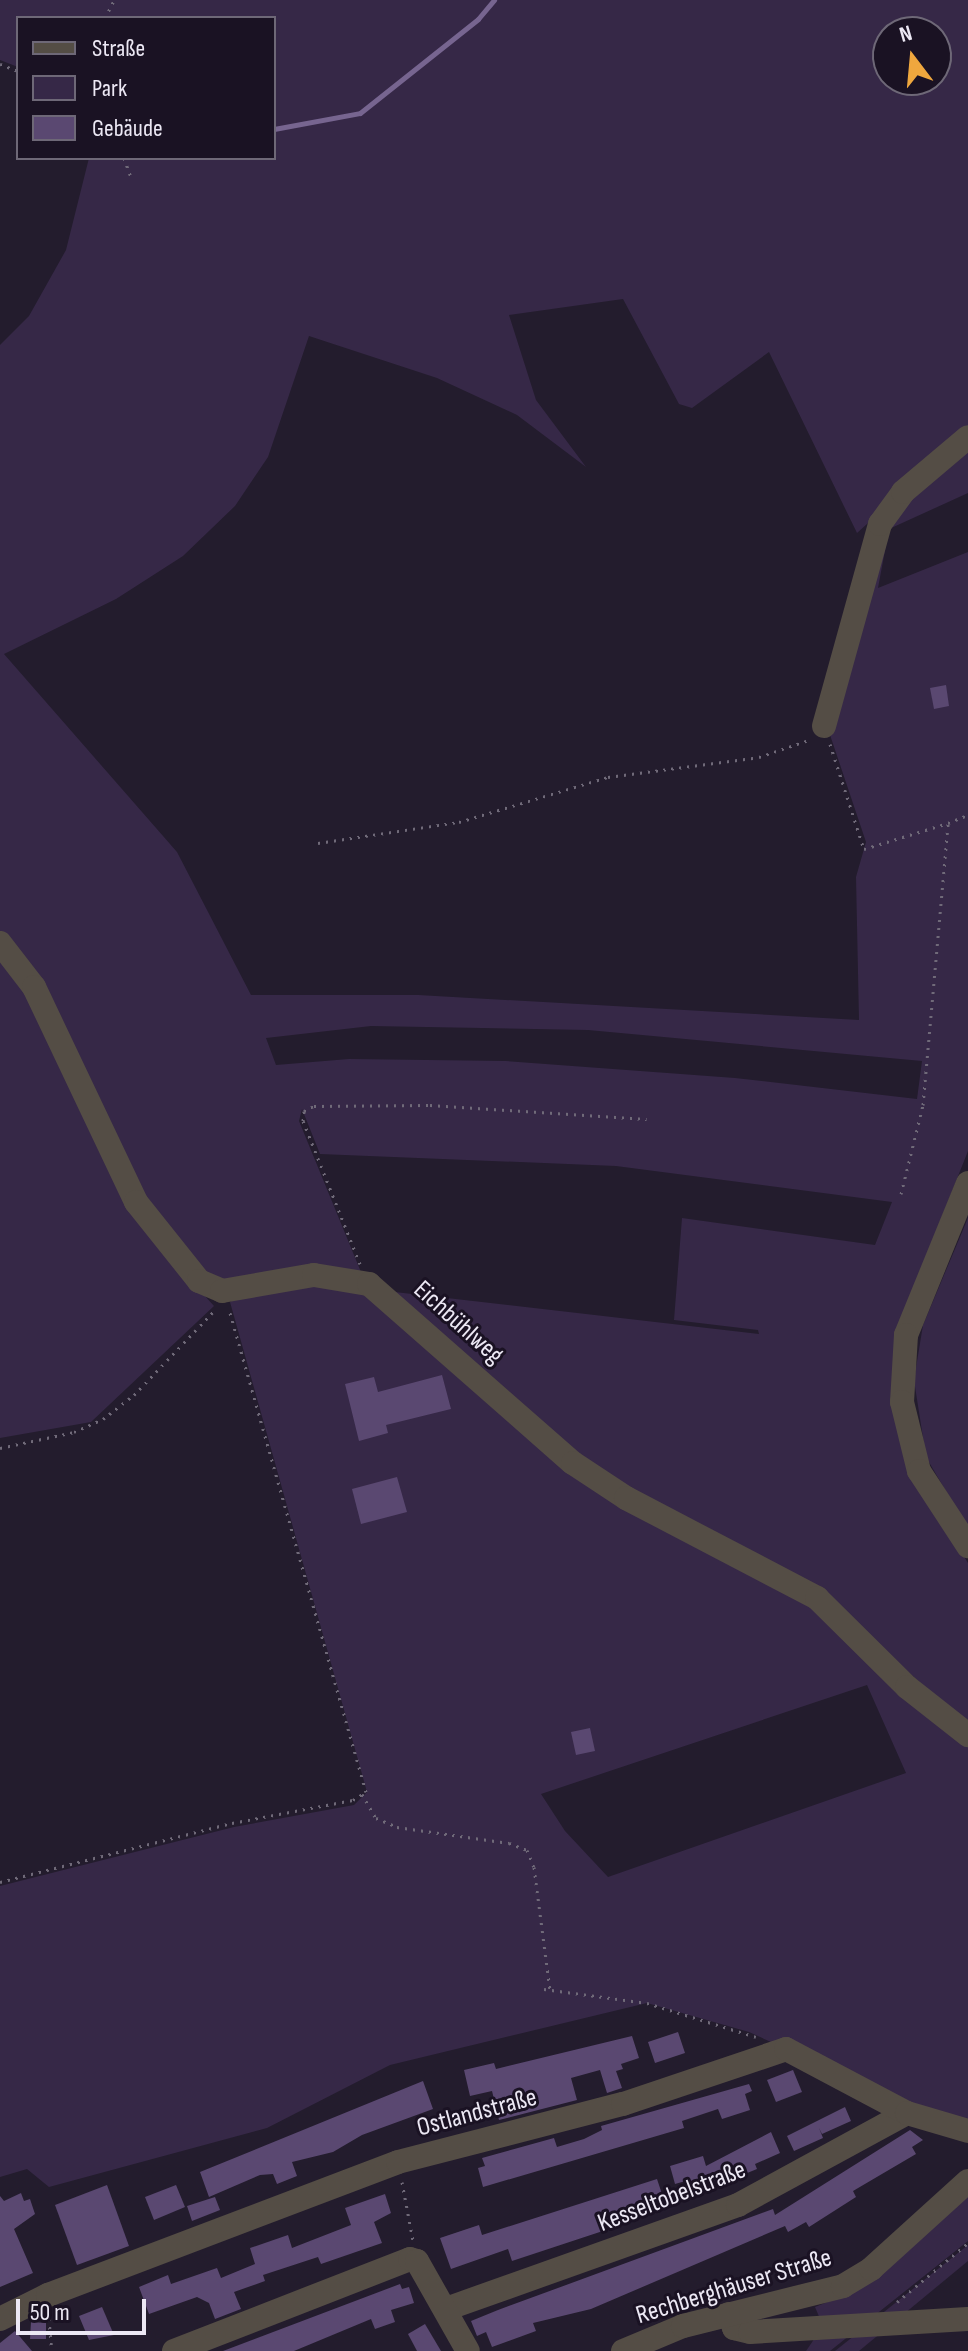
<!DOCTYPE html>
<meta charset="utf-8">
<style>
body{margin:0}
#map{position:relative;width:968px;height:2351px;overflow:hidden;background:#231c2d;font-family:"Sofia Sans Condensed",sans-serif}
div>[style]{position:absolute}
.green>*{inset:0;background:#362847}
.stream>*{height:5px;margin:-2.5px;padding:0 2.5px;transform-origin:2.5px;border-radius:2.5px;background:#776590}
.building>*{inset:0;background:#5a4871}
.path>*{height:3px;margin-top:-1.5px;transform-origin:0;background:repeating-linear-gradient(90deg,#706a79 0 2px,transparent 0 8px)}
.minor>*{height:24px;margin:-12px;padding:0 12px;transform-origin:12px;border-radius:12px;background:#544d45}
span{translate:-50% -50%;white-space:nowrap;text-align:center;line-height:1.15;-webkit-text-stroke:6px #1a1223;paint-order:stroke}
.street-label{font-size:26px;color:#ece8f4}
.legend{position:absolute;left:16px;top:16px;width:260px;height:144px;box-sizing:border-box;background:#1a1223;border:2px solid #6e6877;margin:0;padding:10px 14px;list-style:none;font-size:24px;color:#ece8f4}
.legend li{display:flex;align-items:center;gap:16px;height:40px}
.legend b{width:40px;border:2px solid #6e6877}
.north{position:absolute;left:872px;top:16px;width:80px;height:80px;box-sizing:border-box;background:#1a1223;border:2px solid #6e6877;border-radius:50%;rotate:344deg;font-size:22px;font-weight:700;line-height:32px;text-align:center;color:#ece8f4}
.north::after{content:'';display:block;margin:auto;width:28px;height:36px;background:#efa73e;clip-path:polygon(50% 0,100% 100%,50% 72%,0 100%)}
.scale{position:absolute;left:16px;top:2299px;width:130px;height:36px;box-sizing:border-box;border:4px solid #ece8f4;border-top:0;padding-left:10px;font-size:24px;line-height:28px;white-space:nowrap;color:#ece8f4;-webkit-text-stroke:6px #1a1223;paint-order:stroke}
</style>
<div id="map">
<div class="green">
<div style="clip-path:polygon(evenodd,0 0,968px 0,968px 433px,857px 533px,769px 352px,692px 408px,679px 404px,623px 299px,509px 315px,536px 400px,586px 467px,517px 415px,437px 378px,309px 336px,268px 457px,235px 506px,183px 556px,116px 599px,4px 654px,177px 852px,251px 995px,418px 995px,859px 1020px,856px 877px,866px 842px,827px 726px,884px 527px,968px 444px,968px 493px,889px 529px,878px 588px,968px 552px,968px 1151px,906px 1307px,897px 1426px,914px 1475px,968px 1563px,968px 1725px,819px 1593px,576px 1459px,386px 1291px,759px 1334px,758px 1330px,674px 1320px,682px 1218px,875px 1245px,892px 1202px,616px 1166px,320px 1154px,302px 1109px,299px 1121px,363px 1277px,213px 1281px,172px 1246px,0 934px,0 345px,29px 316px,66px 250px,89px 158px,274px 158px,274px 18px,18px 18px,18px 67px,0 60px,0 0,888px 32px,936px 32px,936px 80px,888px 80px,888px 32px,0 0,371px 1026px,588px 1030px,922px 1061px,917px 1099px,735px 1078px,505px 1061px,349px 1059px,276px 1065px,266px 1038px,371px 1026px)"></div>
<div style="clip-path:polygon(0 952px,11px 961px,168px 1255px,214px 1306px,91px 1422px,0 1438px)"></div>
<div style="clip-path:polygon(968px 1218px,968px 1529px,926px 1457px,914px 1380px,923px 1325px)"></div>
<div style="clip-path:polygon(evenodd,285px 1284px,364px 1287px,567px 1466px,812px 1601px,968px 1742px,968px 2125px,941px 2119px,749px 2032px,647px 2003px,390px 2065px,267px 2128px,49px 2187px,27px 2169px,0 2177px,0 1886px,234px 1827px,354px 1805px,367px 1792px,230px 1302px,244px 1293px,285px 1284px,867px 1685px,906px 1773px,608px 1877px,565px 1831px,541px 1794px,867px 1685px)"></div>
<div style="clip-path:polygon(968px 2194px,968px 2241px,830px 2351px,806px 2351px,823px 2326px,815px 2307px,855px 2291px,894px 2263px)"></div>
<div style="clip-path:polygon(968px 2245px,968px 2261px,859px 2351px,835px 2351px)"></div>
</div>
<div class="stream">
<div style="left:274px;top:129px;width:87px;rotate:-10.5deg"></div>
<div style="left:360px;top:113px;width:151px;rotate:-38.5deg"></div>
<div style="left:478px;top:19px;width:25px;rotate:-50deg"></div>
</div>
<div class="building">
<div style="clip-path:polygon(946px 685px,949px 706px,934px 709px,930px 688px)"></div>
<div style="clip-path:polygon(442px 1375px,451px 1409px,386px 1425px,388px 1433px,359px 1441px,345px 1384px,374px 1377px,378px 1392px)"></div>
<div style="clip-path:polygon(397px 1477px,407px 1512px,361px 1524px,352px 1489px)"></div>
<div style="clip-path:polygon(590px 1728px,595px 1751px,576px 1755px,571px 1732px)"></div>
<div style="clip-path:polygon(678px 2032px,685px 2053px,655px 2063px,648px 2042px)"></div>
<div style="clip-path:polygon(632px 2036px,639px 2058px,621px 2064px,623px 2069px,616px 2071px,622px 2088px,607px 2093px,600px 2070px,571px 2078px,577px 2100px,499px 2120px,492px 2091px,470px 2096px,464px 2070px,494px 2063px,496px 2069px)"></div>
<div style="clip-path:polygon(793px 2070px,802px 2092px,776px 2102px,767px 2080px)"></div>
<div style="clip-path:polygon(423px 2081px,433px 2109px,362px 2135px,333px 2152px,292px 2162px,297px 2176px,277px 2184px,273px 2174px,260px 2175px,209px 2197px,200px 2172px)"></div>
<div style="clip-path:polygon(749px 2084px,752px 2091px,745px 2094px,750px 2110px,722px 2119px,718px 2109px,682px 2121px,684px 2128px,483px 2187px,478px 2168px,485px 2166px,482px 2158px,554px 2138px,557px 2147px,584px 2139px,602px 2130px,601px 2126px)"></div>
<div style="clip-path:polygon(845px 2107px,851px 2121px,822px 2134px,819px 2128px,823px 2138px,794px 2151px,787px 2136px)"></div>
<div style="clip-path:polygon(910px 2130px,923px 2140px,912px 2147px,916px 2154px,853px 2191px,856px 2197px,809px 2227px,806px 2222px,788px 2232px,785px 2226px,591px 2309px,533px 2323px,536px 2331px,492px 2347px,486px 2332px,477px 2336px,471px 2321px,498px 2310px,773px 2209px,775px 2215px)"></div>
<div style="clip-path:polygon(771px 2132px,780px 2153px,755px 2164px,757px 2169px,698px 2193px,689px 2180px,675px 2184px,670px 2166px,703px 2156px,706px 2166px)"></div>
<div style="clip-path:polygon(657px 2179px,665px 2203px,620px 2219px,621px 2225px,512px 2261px,508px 2249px,451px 2269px,440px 2238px,479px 2225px,482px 2235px)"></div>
<div style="clip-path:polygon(107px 2185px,129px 2246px,77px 2265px,55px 2205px)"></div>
<div style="clip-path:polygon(176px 2185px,185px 2207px,154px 2220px,145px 2197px)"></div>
<div style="clip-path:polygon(21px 2193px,24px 2201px,30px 2199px,35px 2214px,14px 2229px,33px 2273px,0 2287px,0 2196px,4px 2201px)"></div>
<div style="clip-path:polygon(385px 2194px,391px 2213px,374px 2222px,382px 2243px,321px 2264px,318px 2257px,263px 2275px,265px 2281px,234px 2292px,241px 2309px,215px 2319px,209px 2303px,197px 2297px,149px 2314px,139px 2287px,168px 2275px,171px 2284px,217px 2268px,221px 2278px,255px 2264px,250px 2248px,288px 2235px,292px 2248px,351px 2225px,345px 2208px)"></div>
<div style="clip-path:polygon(215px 2197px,220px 2210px,192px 2221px,187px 2206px)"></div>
<div style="clip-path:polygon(400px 2284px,402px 2289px,409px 2287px,414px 2303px,391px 2310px,395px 2322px,375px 2329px,371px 2319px,294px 2351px,223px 2351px)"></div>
<div style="clip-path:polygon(102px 2307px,114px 2335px,89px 2340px,79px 2316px)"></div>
<div style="clip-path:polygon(31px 2322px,46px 2323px,46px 2339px,30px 2339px)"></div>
<div style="clip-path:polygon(425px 2324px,441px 2351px,417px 2351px,408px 2334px)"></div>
<div style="clip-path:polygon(15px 2331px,32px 2351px,0 2351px,0 2343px)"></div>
</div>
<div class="path">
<div style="left:105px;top:18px;width:20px;rotate:-63deg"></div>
<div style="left:0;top:64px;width:19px;rotate:21deg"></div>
<div style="left:124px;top:158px;width:20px;rotate:70deg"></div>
<div style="left:830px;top:744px;width:110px;rotate:72.1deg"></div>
<div style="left:864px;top:849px;width:88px;rotate:-17.2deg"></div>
<div style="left:318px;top:843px;width:143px;rotate:-8.5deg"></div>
<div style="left:459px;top:822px;width:156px;rotate:-16.8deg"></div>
<div style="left:608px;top:777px;width:152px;rotate:-7.5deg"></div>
<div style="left:759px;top:757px;width:53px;rotate:-18.8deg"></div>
<div style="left:901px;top:1194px;width:92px;rotate:-76.1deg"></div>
<div style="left:923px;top:1105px;width:283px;rotate:-84.9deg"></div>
<div style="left:948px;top:823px;width:22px;rotate:-22deg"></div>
<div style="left:360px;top:1264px;width:154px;rotate:-111.7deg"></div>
<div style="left:303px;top:1121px;width:10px;rotate:-84deg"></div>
<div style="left:304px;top:1111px;width:11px;rotate:-27deg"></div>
<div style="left:314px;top:1106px;width:116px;rotate:-0.5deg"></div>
<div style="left:430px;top:1105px;width:217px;rotate:3.7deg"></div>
<div style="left:0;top:1448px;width:76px;rotate:-12.2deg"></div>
<div style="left:74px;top:1432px;width:32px;rotate:-24deg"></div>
<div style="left:103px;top:1419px;width:39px;rotate:-38deg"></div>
<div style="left:134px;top:1395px;width:117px;rotate:-46.4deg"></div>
<div style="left:362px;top:1794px;width:28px;rotate:60deg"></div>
<div style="left:376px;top:1818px;width:23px;rotate:23deg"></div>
<div style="left:397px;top:1827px;width:113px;rotate:8.1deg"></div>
<div style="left:509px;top:1843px;width:19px;rotate:21deg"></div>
<div style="left:527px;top:1850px;width:18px;rotate:68deg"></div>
<div style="left:534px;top:1867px;width:124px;rotate:82.6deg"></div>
<div style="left:0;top:1882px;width:239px;rotate:-14.3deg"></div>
<div style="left:232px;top:1823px;width:123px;rotate:-10.8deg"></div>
<div style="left:353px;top:1800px;width:15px;rotate:-32deg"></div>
<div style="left:366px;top:1792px;width:502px;rotate:-105.84deg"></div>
<div style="left:544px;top:1989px;width:104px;rotate:7.7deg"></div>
<div style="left:647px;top:2003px;width:114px;rotate:17.3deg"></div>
<div style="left:402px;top:2182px;width:60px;rotate:79.4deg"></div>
<div style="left:897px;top:2302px;width:92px;rotate:-39.7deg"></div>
<div style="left:49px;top:2319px;width:32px;rotate:85deg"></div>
</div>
<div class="minor">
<div style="left:824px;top:726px;width:210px;rotate:-74.5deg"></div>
<div style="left:880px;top:524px;width:39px;rotate:-54deg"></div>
<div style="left:903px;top:492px;width:85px;rotate:-40.2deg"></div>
<div style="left:0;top:943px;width:56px;rotate:52.3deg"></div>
<div style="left:34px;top:987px;width:238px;rotate:64.6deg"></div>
<div style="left:136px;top:1202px;width:101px;rotate:51.4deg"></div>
<div style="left:199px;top:1281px;width:25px;rotate:23deg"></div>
<div style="left:222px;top:1291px;width:93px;rotate:-9.9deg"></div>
<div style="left:314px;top:1275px;width:56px;rotate:9.3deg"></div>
<div style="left:369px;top:1284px;width:271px;rotate:41.3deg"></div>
<div style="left:573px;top:1463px;width:64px;rotate:33.4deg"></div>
<div style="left:626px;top:1498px;width:216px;rotate:27.6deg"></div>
<div style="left:817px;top:1598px;width:127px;rotate:44.7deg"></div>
<div style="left:907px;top:1687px;width:78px;rotate:38.2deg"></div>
<div style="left:968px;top:1183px;width:164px;rotate:112.2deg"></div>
<div style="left:906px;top:1335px;width:67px;rotate:93.4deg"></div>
<div style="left:902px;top:1402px;width:71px;rotate:76.2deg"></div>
<div style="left:919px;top:1471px;width:90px;rotate:56.8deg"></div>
<div style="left:446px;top:2309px;width:310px;rotate:-19.6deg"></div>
<div style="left:738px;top:2205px;width:192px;rotate:-28.6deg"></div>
<div style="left:729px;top:2314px;width:15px;rotate:70deg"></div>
<div style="left:734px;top:2328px;width:16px;rotate:14deg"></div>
<div style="left:750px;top:2332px;width:218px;rotate:-3.4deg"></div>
<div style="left:0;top:2319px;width:54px;rotate:-26.6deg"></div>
<div style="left:48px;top:2295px;width:374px;rotate:-20.8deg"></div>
<div style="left:398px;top:2162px;width:232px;rotate:-14.5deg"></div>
<div style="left:623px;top:2104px;width:172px;rotate:-18.6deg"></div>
<div style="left:786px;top:2049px;width:137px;rotate:27.9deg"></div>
<div style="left:907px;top:2113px;width:64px;rotate:16.4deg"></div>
<div style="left:174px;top:2351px;width:253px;rotate:-21.3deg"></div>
<div style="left:410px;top:2259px;width:7px;rotate:16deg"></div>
<div style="left:417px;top:2261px;width:103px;rotate:60.5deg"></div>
<div style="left:623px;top:2351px;width:65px;rotate:-22.6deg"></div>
<div style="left:683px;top:2326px;width:165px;rotate:-14deg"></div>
<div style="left:843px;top:2286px;width:33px;rotate:-31deg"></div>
<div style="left:871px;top:2269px;width:131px;rotate:-42.2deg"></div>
</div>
<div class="street-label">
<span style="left:458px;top:1323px;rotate:42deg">Eichbühlweg</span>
<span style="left:477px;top:2113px;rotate:-15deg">Ostlandstraße</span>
<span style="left:672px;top:2197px;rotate:-21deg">Kesseltobelstraße</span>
<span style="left:734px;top:2287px;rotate:-17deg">Rechberghäuser Straße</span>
</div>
<ul class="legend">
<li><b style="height:10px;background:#544d45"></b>Straße</li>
<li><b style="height:22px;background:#362847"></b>Park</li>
<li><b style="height:22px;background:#5a4871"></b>Gebäude</li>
</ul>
<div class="north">N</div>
<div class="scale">50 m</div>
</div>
